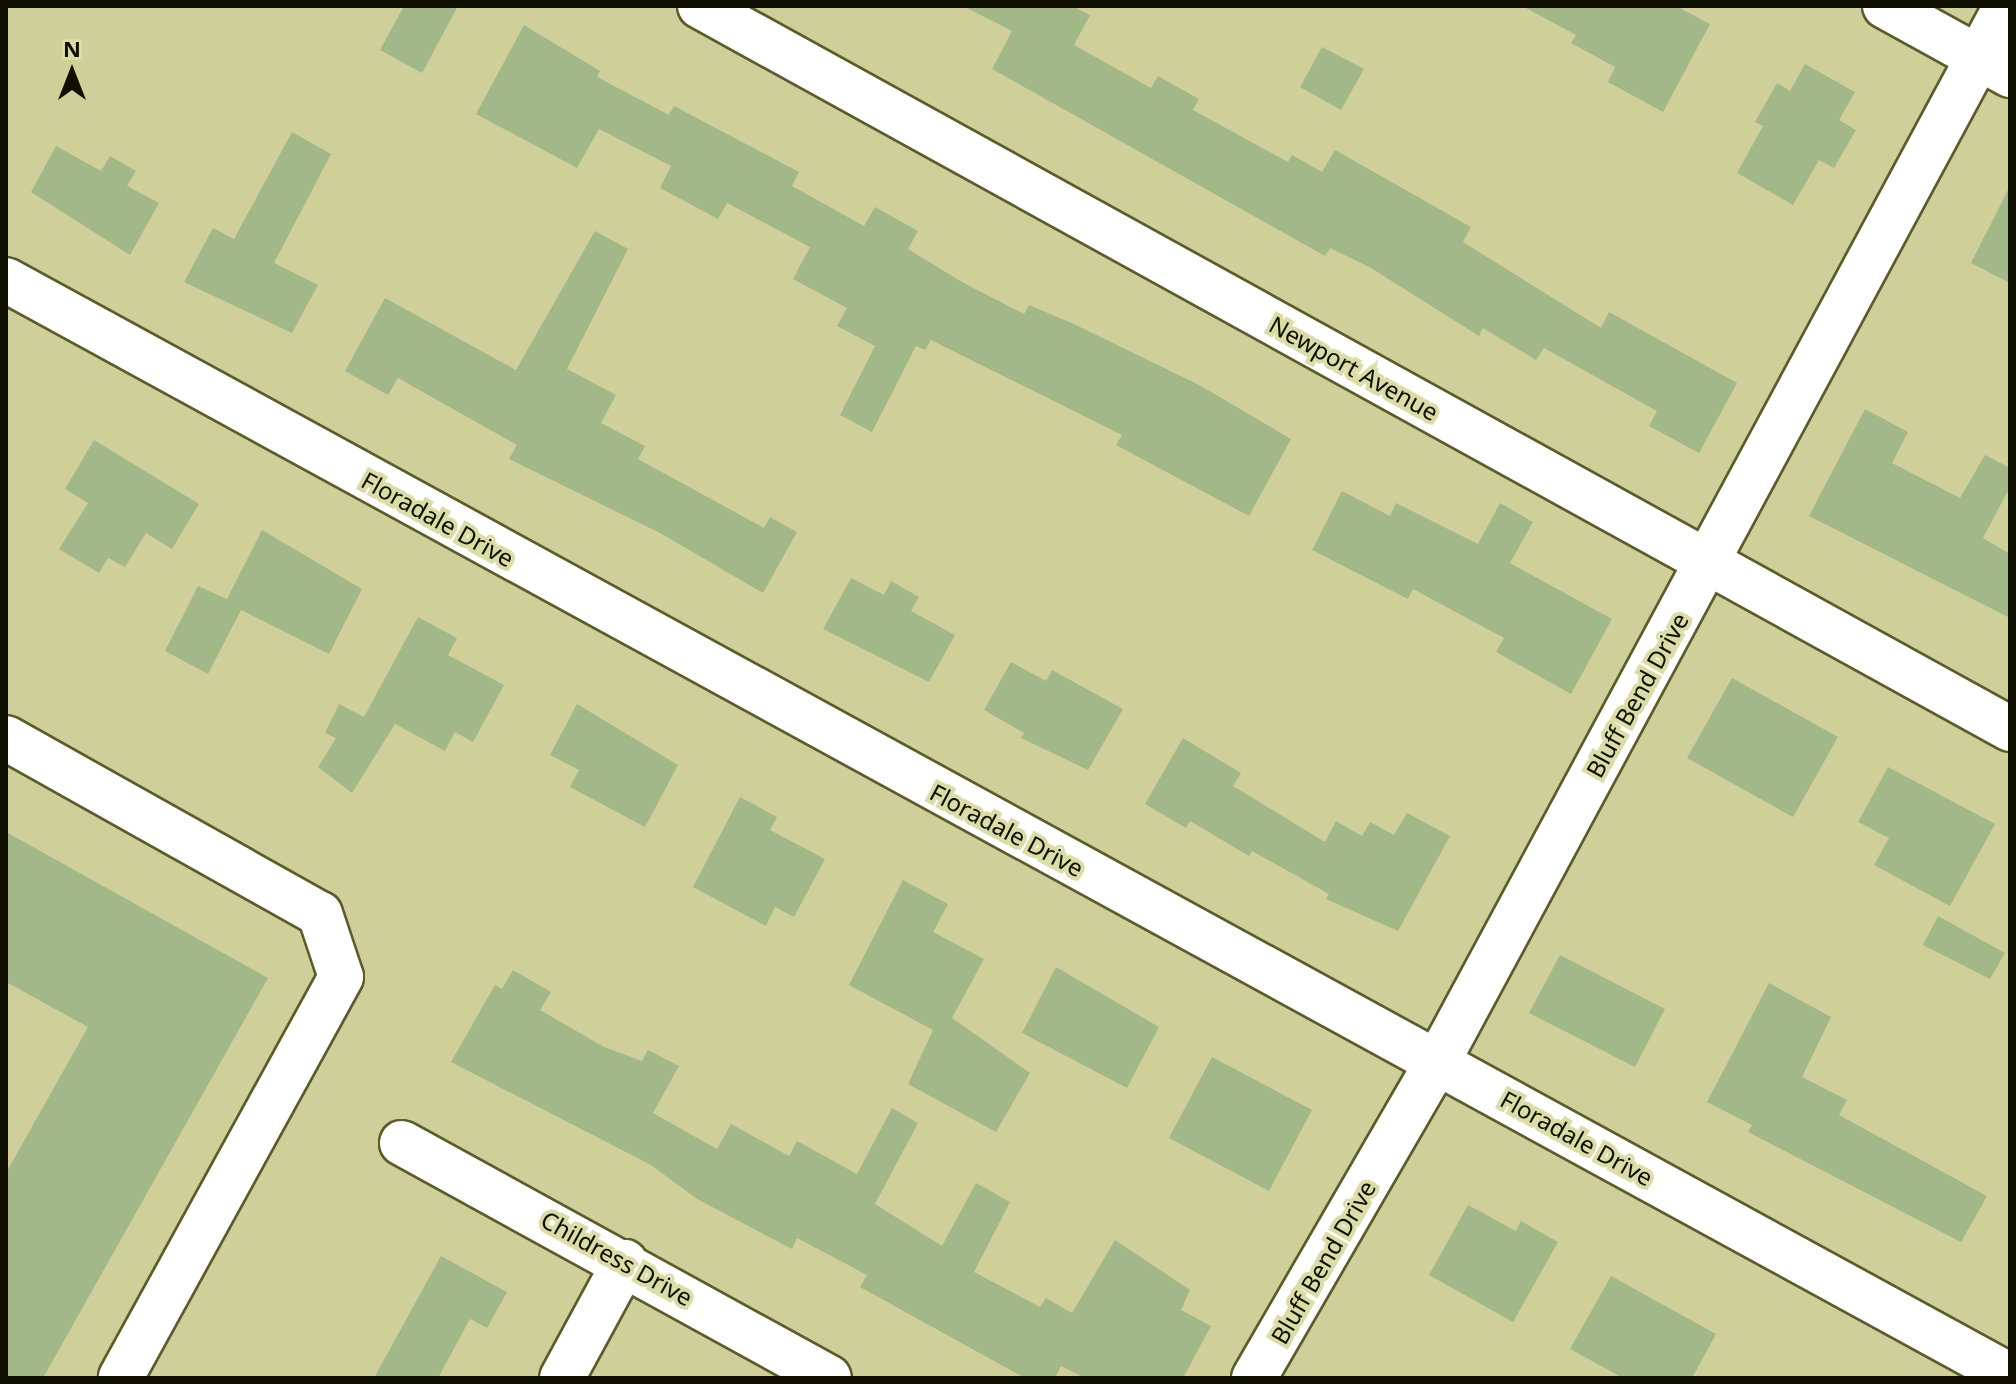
<!DOCTYPE html>
<style>
body{margin:0}
#map{position:relative;width:2016px;height:1384px;overflow:hidden;background:#cfcf9a;font-family:"Noto Sans",sans-serif}
div>[style]{position:absolute}
.building>*{inset:0;background:#a2b888}
.roads{filter:drop-shadow(2px 0 #5c5b2a) drop-shadow(-2px 0 #5c5b2a) drop-shadow(0 2px #5c5b2a) drop-shadow(0 -2px #5c5b2a)}
.minor>*{height:44px;margin:-22px;padding:0 22px;transform-origin:22px;border-radius:22px;background:#fff}
span{translate:-50% -50%;white-space:nowrap;text-align:center;line-height:1.15;-webkit-text-stroke:8px #dcdca7;paint-order:stroke}
.street-label{font-size:24px;color:#101000}
.frame{position:absolute;inset:0;border:8px solid #101000;pointer-events:none}
.north{position:absolute;left:32px;top:32px;width:80px;height:80px;-webkit-text-stroke:6px #dcdca7;paint-order:stroke;rotate:0deg;font-size:22px;font-weight:700;line-height:32px;text-align:center;color:#101000}
.north::after{content:'';display:block;margin:auto;width:28px;height:36px;background:#101000;clip-path:polygon(50% 0,100% 100%,50% 72%,0 100%)}
</style>
<div id="map">
<div class="building">
<div style="clip-path:polygon(404px 6px,458px 6px,422px 73px,380px 50px)"></div>
<div style="clip-path:polygon(963px 6px,1072px 6px,1090px 15px,1074px 45px,1151px 88px,1158px 76px,1199px 99px,1193px 110px,1288px 162px,1292px 155px,1322px 172px,1335px 150px,1471px 227px,1463px 242px,1601px 328px,1609px 312px,1737px 383px,1699px 453px,1649px 426px,1657px 411px,1544px 348px,1536px 360px,1483px 328px,1479px 336px,1371px 268px,1330px 248px,1325px 256px,992px 69px,1012px 31px)"></div>
<div style="clip-path:polygon(1522px 6px,1676px 6px,1710px 24px,1663px 112px,1608px 82px,1615px 67px,1571px 43px,1576px 35px)"></div>
<div style="clip-path:polygon(524px 25px,600px 71px,597px 77px,669px 115px,674px 106px,799px 172px,792px 186px,864px 226px,875px 207px,918px 231px,908px 249px,962px 282px,1024px 314px,1029px 305px,1074px 324px,1201px 386px,1291px 439px,1249px 516px,1116px 445px,1122px 435px,931px 340px,925px 350px,916px 346px,872px 432px,840px 415px,875px 346px,837px 326px,847px 308px,793px 279px,810px 247px,727px 203px,718px 219px,660px 188px,671px 166px,599px 129px,577px 168px,476px 114px)"></div>
<div style="clip-path:polygon(1322px 47px,1364px 69px,1341px 110px,1300px 87px)"></div>
<div style="clip-path:polygon(1805px 64px,1855px 92px,1839px 120px,1856px 130px,1834px 168px,1819px 160px,1793px 205px,1737px 173px,1763px 126px,1755px 122px,1777px 83px,1790px 91px)"></div>
<div style="clip-path:polygon(292px 132px,331px 154px,274px 263px,318px 285px,292px 333px,184px 282px,213px 228px,234px 239px)"></div>
<div style="clip-path:polygon(56px 146px,101px 171px,110px 156px,136px 171px,127px 186px,159px 203px,130px 255px,31px 192px)"></div>
<div style="clip-path:polygon(2010px 186px,2010px 283px,1971px 263px)"></div>
<div style="clip-path:polygon(595px 231px,628px 249px,567px 369px,616px 395px,601px 423px,645px 446px,638px 459px,764px 528px,770px 517px,797px 532px,763px 593px,660px 533px,509px 459px,517px 445px,398px 378px,388px 395px,345px 371px,385px 298px,516px 370px)"></div>
<div style="clip-path:polygon(1865px 409px,1908px 432px,1892px 463px,1960px 498px,1985px 455px,2010px 468px,2010px 487px,1983px 538px,2010px 554px,2010px 618px,1809px 516px)"></div>
<div style="clip-path:polygon(94px 440px,199px 504px,172px 549px,146px 533px,125px 567px,108px 558px,99px 573px,59px 549px,88px 503px,65px 489px)"></div>
<div style="clip-path:polygon(1342px 491px,1390px 516px,1396px 503px,1478px 544px,1500px 503px,1533px 522px,1510px 563px,1612px 619px,1571px 694px,1496px 652px,1504px 638px,1413px 589px,1408px 599px,1312px 550px)"></div>
<div style="clip-path:polygon(262px 530px,362px 589px,329px 654px,241px 610px,208px 674px,165px 651px,198px 586px,227px 599px)"></div>
<div style="clip-path:polygon(851px 578px,884px 595px,891px 581px,919px 597px,911px 611px,955px 635px,929px 682px,823px 629px)"></div>
<div style="clip-path:polygon(418px 617px,457px 638px,448px 655px,504px 685px,473px 742px,455px 732px,445px 751px,395px 724px,352px 793px,318px 767px,336px 738px,325px 733px,339px 704px,364px 717px)"></div>
<div style="clip-path:polygon(1011px 662px,1046px 681px,1052px 670px,1123px 709px,1088px 770px,1021px 738px,1024px 733px,984px 710px)"></div>
<div style="clip-path:polygon(1732px 678px,1838px 737px,1793px 817px,1687px 758px)"></div>
<div style="clip-path:polygon(577px 704px,678px 765px,645px 827px,570px 787px,579px 770px,550px 755px)"></div>
<div style="clip-path:polygon(1183px 738px,1241px 773px,1233px 786px,1325px 842px,1336px 821px,1362px 836px,1370px 822px,1394px 835px,1407px 813px,1450px 836px,1398px 931px,1326px 899px,1329px 894px,1252px 851px,1249px 856px,1190px 821px,1186px 828px,1145px 804px)"></div>
<div style="clip-path:polygon(1888px 767px,1995px 824px,1950px 906px,1874px 865px,1889px 838px,1858px 822px)"></div>
<div style="clip-path:polygon(740px 797px,777px 817px,770px 830px,825px 859px,794px 917px,775px 907px,766px 926px,693px 887px)"></div>
<div style="clip-path:polygon(6px 832px,268px 978px,43px 1378px,6px 1378px,6px 1173px,88px 1027px,6px 982px)"></div>
<div style="clip-path:polygon(903px 880px,948px 904px,933px 932px,984px 959px,952px 1018px,1030px 1073px,996px 1132px,908px 1084px,933px 1030px,849px 985px)"></div>
<div style="clip-path:polygon(1938px 916px,2005px 953px,1990px 979px,1923px 945px)"></div>
<div style="clip-path:polygon(1560px 955px,1665px 1009px,1635px 1067px,1529px 1013px)"></div>
<div style="clip-path:polygon(1056px 967px,1159px 1027px,1127px 1088px,1022px 1033px)"></div>
<div style="clip-path:polygon(513px 970px,551px 992px,540px 1010px,604px 1047px,642px 1061px,648px 1050px,679px 1066px,653px 1113px,717px 1149px,731px 1124px,789px 1156px,797px 1141px,857px 1174px,892px 1108px,918px 1123px,875px 1204px,942px 1246px,976px 1183px,1010px 1202px,974px 1272px,1040px 1307px,1046px 1298px,1072px 1313px,1115px 1240px,1190px 1290px,1181px 1310px,1211px 1326px,1183px 1378px,1085px 1378px,1061px 1366px,1055px 1378px,1025px 1378px,860px 1287px,867px 1275px,797px 1238px,792px 1249px,697px 1199px,651px 1165px,451px 1062px,495px 985px,502px 989px)"></div>
<div style="clip-path:polygon(1769px 983px,1831px 1017px,1802px 1077px,1847px 1100px,1839px 1115px,1987px 1196px,1961px 1242px,1748px 1132px,1752px 1125px,1707px 1102px)"></div>
<div style="clip-path:polygon(1212px 1057px,1312px 1110px,1269px 1191px,1169px 1138px)"></div>
<div style="clip-path:polygon(1468px 1205px,1516px 1231px,1521px 1221px,1558px 1242px,1513px 1322px,1429px 1275px)"></div>
<div style="clip-path:polygon(441px 1256px,507px 1292px,487px 1328px,470px 1319px,438px 1378px,374px 1378px)"></div>
<div style="clip-path:polygon(1611px 1276px,1716px 1334px,1692px 1378px,1623px 1378px,1570px 1349px)"></div>
</div>
<div class="roads">
<div class="minor">
<div style="left:700px;top:6px;width:1496px;rotate:28.89deg"></div>
<div style="left:1885px;top:6px;width:143px;rotate:28.9deg"></div>
<div style="left:6px;top:280px;width:2284px;rotate:28.67deg"></div>
<div style="left:6px;top:738px;width:360px;rotate:29.3deg"></div>
<div style="left:320px;top:914px;width:66px;rotate:71.6deg"></div>
<div style="left:341px;top:977px;width:457px;rotate:118.8deg"></div>
<div style="left:402px;top:1143px;width:487px;rotate:28.8deg"></div>
<div style="left:562px;top:1378px;width:132px;rotate:-61.5deg"></div>
<div style="left:1254px;top:1378px;width:367px;rotate:-59.9deg"></div>
<div style="left:1438px;top:1061px;width:1198px;rotate:-61.7deg"></div>
</div>
</div>
<div class="street-label">
<span style="left:1354px;top:368px;rotate:29deg">Newport Avenue</span>
<span style="left:438px;top:519px;rotate:29deg">Floradale Drive</span>
<span style="left:1637px;top:695px;rotate:-61deg">Bluff Bend Drive</span>
<span style="left:1007px;top:830px;rotate:28deg">Floradale Drive</span>
<span style="left:1577px;top:1138px;rotate:29deg">Floradale Drive</span>
<span style="left:617px;top:1258px;rotate:29deg">Childress Drive</span>
<span style="left:1323px;top:1262px;rotate:-60deg">Bluff Bend Drive</span>
</div>
<div class="frame"></div>
<div class="north">N</div>
</div>
